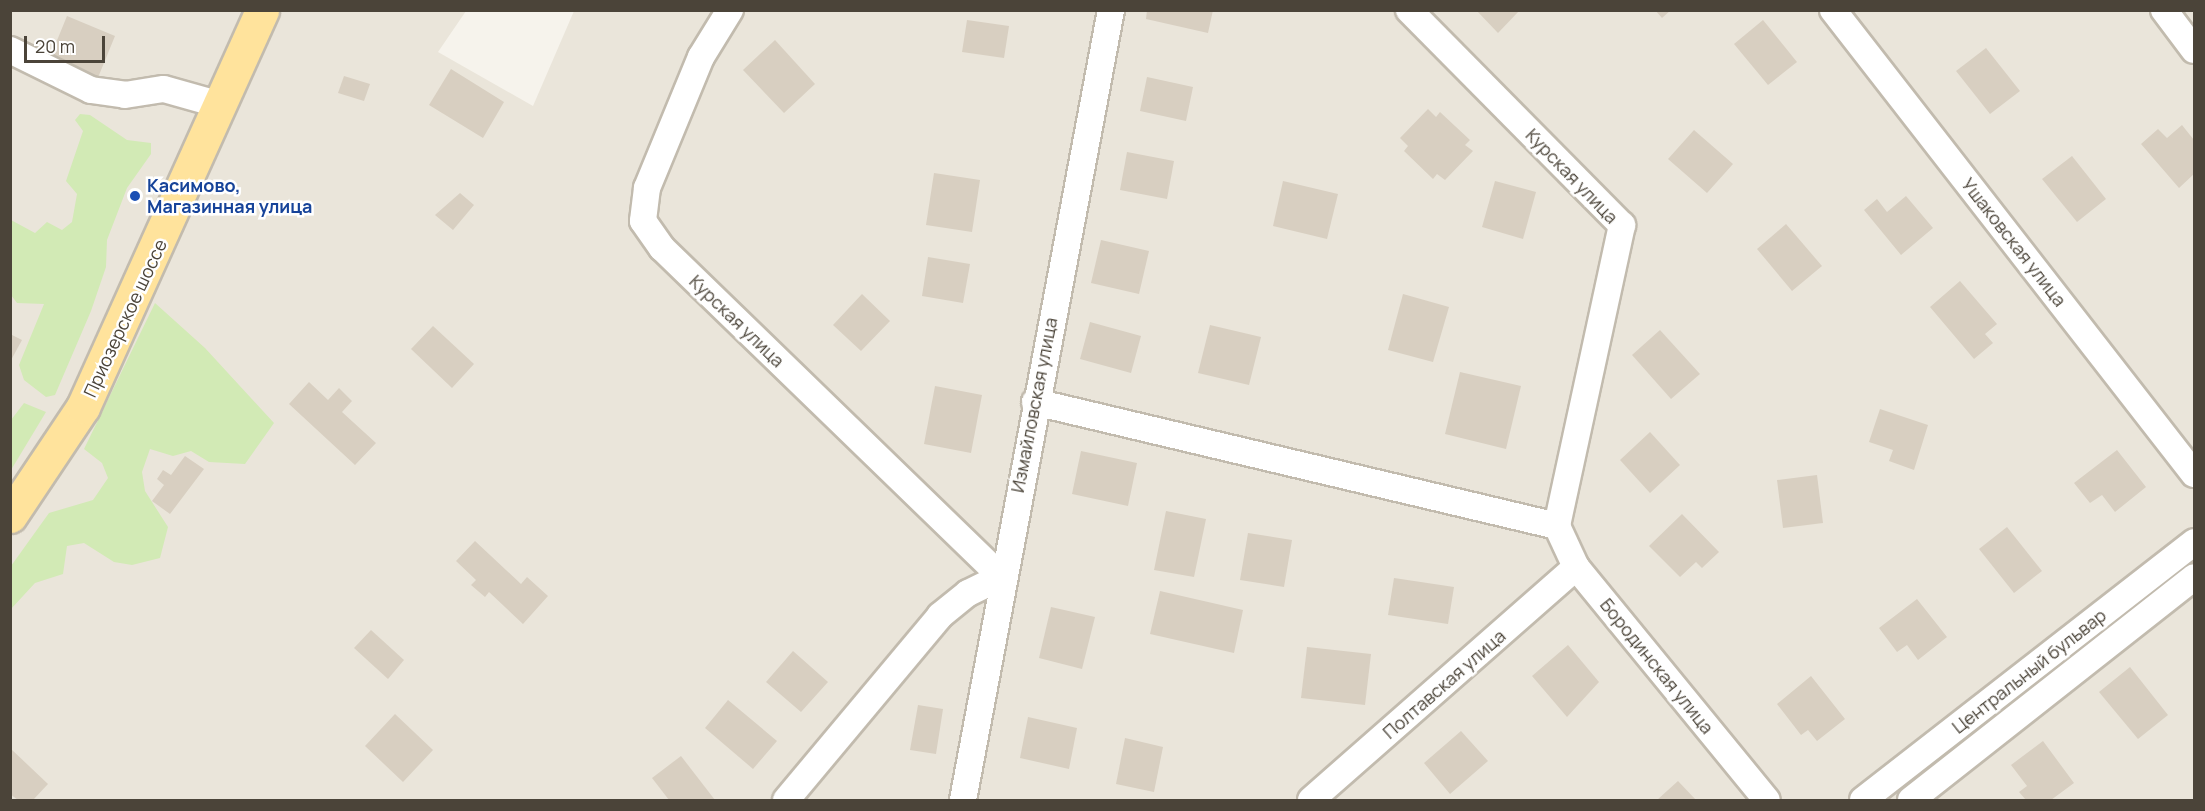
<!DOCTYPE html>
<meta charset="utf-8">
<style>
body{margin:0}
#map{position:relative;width:2205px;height:811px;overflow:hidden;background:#f6f3ec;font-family:Manrope,sans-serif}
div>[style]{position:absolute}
.residential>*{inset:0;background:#eae5da}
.green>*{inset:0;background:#d2eab5}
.building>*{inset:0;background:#d8cfc1}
.roads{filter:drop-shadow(2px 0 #c2bbae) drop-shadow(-2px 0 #c2bbae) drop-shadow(0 2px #c2bbae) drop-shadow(0 -2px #c2bbae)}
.street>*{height:26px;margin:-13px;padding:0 13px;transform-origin:13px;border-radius:13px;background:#fff}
.primary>*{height:33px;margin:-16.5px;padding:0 16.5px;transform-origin:16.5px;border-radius:16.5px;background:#ffe39c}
.dots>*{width:16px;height:16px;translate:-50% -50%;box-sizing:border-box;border:3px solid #fff;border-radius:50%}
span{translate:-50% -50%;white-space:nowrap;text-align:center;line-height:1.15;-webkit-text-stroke:5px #fff;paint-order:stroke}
.street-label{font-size:18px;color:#4b4439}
.transit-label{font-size:18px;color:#164399;font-weight:700}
.left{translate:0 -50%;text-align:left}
.frame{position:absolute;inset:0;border:12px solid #4b4439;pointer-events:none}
.scale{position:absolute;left:24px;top:36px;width:81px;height:27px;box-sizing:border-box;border:3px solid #4b4439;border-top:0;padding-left:8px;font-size:18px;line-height:21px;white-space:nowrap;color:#4b4439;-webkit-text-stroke:4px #fff;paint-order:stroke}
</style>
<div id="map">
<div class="residential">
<div style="clip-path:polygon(10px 11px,466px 11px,438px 52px,533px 106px,574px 11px,2194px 11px,2194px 800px,11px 800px)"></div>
</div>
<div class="green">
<div style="clip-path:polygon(80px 114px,90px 115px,127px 140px,151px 143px,151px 154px,127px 188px,107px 240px,106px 267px,91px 311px,55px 395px,46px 397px,24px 380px,19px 365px,44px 304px,17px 303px,11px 295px,11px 220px,35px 233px,47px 222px,62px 230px,72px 222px,77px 194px,66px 181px,83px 131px,75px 120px)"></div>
<div style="clip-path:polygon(155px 303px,205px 348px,274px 423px,245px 464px,209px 462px,191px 451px,173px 456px,150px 449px,142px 472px,145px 491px,168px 527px,160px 558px,132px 565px,114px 562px,84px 543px,67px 546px,63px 574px,35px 583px,11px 609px,11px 566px,49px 513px,93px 500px,108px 478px,102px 463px,84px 449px)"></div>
<div style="clip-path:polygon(24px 403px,46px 412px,11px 470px,11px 420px)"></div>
</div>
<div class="building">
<div style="clip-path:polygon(1147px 10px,1213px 10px,1208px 33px,1146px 19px)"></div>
<div style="clip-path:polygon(1476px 10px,1520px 10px,1498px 33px)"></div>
<div style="clip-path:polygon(1655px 10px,1671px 10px,1662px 18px)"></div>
<div style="clip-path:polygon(67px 16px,115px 36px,97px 80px,49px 60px)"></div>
<div style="clip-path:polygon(967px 20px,1009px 26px,1004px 58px,962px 52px)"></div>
<div style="clip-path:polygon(1763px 20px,1797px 62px,1768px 85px,1734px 44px)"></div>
<div style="clip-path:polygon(775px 40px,815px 84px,784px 113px,743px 70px)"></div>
<div style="clip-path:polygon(1986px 48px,2020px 91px,1990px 114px,1956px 71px)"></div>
<div style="clip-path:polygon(451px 69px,504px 102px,483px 138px,429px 105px)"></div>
<div style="clip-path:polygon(344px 76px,370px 84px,364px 101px,338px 93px)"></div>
<div style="clip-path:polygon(1147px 77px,1193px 87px,1186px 121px,1140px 111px)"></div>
<div style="clip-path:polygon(1428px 109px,1436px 117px,1440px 112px,1470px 140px,1465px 145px,1473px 151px,1445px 180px,1437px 174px,1433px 179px,1404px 151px,1408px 146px,1400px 138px)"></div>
<div style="clip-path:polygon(2182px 125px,2194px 140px,2194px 174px,2179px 188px,2141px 144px,2158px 129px,2167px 138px)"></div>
<div style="clip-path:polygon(1694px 130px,1733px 164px,1707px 193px,1668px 159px)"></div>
<div style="clip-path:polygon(1127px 152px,1174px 161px,1167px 199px,1120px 190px)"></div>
<div style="clip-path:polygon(2072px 156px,2106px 199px,2077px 222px,2042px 179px)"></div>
<div style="clip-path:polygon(934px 173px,980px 180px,972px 232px,926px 225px)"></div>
<div style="clip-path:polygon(1283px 181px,1338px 194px,1327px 239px,1273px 226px)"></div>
<div style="clip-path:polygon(1495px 181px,1536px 192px,1523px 239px,1482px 227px)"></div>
<div style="clip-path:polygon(460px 193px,474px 205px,453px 230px,435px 215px)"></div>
<div style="clip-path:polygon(1906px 196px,1933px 228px,1901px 255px,1864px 210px,1877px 199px,1887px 212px)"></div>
<div style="clip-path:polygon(1786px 224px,1822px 266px,1792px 291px,1757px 249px)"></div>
<div style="clip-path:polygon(1101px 240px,1149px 251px,1139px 294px,1091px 283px)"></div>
<div style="clip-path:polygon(928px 257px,970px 264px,963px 303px,922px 296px)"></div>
<div style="clip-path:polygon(1960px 281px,1997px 324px,1985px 334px,1993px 343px,1974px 359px,1930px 307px)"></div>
<div style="clip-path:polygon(862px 294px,890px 321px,861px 351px,833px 325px)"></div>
<div style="clip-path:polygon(1403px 294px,1449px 307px,1433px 362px,1388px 350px)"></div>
<div style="clip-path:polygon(1090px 322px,1141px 336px,1131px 373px,1080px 359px)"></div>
<div style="clip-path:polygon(1210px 325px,1261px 337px,1249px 385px,1198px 373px)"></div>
<div style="clip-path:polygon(433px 326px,474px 364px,452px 388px,411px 349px)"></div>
<div style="clip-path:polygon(1660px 330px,1700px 374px,1671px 399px,1632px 355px)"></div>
<div style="clip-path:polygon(10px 334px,22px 340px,10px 362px)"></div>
<div style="clip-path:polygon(1460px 372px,1521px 386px,1506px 449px,1445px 434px)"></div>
<div style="clip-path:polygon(309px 382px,328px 400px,339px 388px,352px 401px,342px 412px,376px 443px,355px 465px,289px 404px)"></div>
<div style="clip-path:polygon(935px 386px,982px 395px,971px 453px,924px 444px)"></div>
<div style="clip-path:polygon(1880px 409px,1928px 425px,1914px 470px,1889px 461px,1893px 450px,1869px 442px)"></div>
<div style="clip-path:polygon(1650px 432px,1680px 465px,1650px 493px,1620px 460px)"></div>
<div style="clip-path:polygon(2117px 450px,2146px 487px,2115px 512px,2102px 495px,2090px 503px,2074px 483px)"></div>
<div style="clip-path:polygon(1081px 451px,1137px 463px,1128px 506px,1072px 494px)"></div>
<div style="clip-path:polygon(185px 456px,204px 469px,170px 514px,152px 501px,164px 485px,157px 479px,163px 470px,171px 475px)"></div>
<div style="clip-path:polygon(1817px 475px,1823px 523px,1783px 528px,1777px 480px)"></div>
<div style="clip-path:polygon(1166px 511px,1206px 519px,1194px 577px,1154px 570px)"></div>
<div style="clip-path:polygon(1682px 514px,1719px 552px,1702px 568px,1696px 562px,1680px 577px,1649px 546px)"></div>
<div style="clip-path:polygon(2007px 527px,2042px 571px,2014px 593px,1979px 549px)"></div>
<div style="clip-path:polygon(1248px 533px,1292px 540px,1284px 587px,1240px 580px)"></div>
<div style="clip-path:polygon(475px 541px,521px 584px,527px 577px,548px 596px,523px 624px,489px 592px,485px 597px,471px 585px,476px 580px,456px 561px)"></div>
<div style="clip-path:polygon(1394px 578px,1454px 587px,1448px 624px,1388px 615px)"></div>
<div style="clip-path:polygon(1160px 591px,1243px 610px,1234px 653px,1150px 634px)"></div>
<div style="clip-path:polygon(1917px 599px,1947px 637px,1918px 660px,1907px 645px,1897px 652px,1879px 628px)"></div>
<div style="clip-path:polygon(1051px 607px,1095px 617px,1082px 669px,1039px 658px)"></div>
<div style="clip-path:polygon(371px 630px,404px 660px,388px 679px,354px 648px)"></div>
<div style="clip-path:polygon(1568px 645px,1599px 682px,1567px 717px,1532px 676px)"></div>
<div style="clip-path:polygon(1307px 647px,1371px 654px,1365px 705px,1301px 698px)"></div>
<div style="clip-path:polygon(793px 651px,828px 682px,801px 712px,766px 682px)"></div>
<div style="clip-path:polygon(2130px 667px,2168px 715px,2138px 739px,2099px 692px)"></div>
<div style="clip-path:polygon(1811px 676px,1845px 719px,1817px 741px,1808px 730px,1801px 735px,1777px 704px)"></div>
<div style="clip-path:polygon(728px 700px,777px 741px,753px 769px,705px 728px)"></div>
<div style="clip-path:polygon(918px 705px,943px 709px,936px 754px,910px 750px)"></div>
<div style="clip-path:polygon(395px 714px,433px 750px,403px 782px,365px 746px)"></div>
<div style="clip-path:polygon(1028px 717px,1077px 728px,1069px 769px,1020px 758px)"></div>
<div style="clip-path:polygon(1461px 731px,1488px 761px,1450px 794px,1424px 763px)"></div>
<div style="clip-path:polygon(1125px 738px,1163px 747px,1154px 792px,1116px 784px)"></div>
<div style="clip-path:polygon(2043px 741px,2074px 783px,2051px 800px,2026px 800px,2019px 792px,2027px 786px,2011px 765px)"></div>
<div style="clip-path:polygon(10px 748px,48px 784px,33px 800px,18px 800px,10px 794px)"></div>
<div style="clip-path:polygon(681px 756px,715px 800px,669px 800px,652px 778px)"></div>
<div style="clip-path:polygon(1678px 781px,1696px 800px,1657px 800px)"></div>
</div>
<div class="roads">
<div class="street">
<div style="left:730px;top:10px;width:55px;rotate:121.7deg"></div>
<div style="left:701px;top:57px;width:142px;rotate:112.4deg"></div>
<div style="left:647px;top:188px;width:33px;rotate:97deg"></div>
<div style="left:643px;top:221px;width:33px;rotate:55deg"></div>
<div style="left:662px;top:248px;width:472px;rotate:44.1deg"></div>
<div style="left:1001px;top:577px;width:37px;rotate:154deg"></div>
<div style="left:968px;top:593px;width:36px;rotate:141deg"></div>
<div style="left:940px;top:616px;width:240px;rotate:129.9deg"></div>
<div style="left:1409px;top:10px;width:303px;rotate:45.3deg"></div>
<div style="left:1622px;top:225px;width:308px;rotate:102.2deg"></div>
<div style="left:1833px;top:10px;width:588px;rotate:52.12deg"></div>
<div style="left:2164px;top:10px;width:50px;rotate:53.1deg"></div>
<div style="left:10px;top:50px;width:90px;rotate:26.3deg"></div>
<div style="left:91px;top:90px;width:34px;rotate:8deg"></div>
<div style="left:125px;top:95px;width:39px;rotate:-9deg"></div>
<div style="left:164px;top:89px;width:59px;rotate:15.7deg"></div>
<div style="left:1035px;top:402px;width:537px;rotate:13.36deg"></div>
<div style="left:1557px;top:526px;width:45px;rotate:65.1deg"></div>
<div style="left:1576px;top:567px;width:301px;rotate:50.7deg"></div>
<div style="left:963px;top:800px;width:804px;rotate:-79.39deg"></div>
<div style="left:1311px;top:800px;width:353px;rotate:-41.3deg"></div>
<div style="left:1863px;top:800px;width:420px;rotate:-37.9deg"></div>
<div style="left:1911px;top:800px;width:360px;rotate:-38.2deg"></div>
</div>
<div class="primary">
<div style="left:10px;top:516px;width:131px;rotate:-56.2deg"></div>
<div style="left:83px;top:407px;width:435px;rotate:-65.7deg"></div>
</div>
</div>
<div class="dots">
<div style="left:135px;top:196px;background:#1a4fb4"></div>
</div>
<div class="street-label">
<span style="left:1572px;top:176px;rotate:46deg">Курская улица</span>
<span style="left:2014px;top:242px;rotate:52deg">Ушаковская улица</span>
<span style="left:125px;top:318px;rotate:-65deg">Приозерское шоссе</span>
<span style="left:737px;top:321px;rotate:44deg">Курская улица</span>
<span style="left:1034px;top:405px;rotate:-79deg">Измайловская улица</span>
<span style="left:1657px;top:666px;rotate:51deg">Бородинская улица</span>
<span style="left:2029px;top:671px;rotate:-38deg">Центральный бульвар</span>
<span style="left:1444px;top:684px;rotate:-41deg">Полтавская улица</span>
</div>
<div class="transit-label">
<span class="left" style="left:147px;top:196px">Касимово,<br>Магазинная улица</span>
</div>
<div class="frame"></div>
<div class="scale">20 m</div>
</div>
